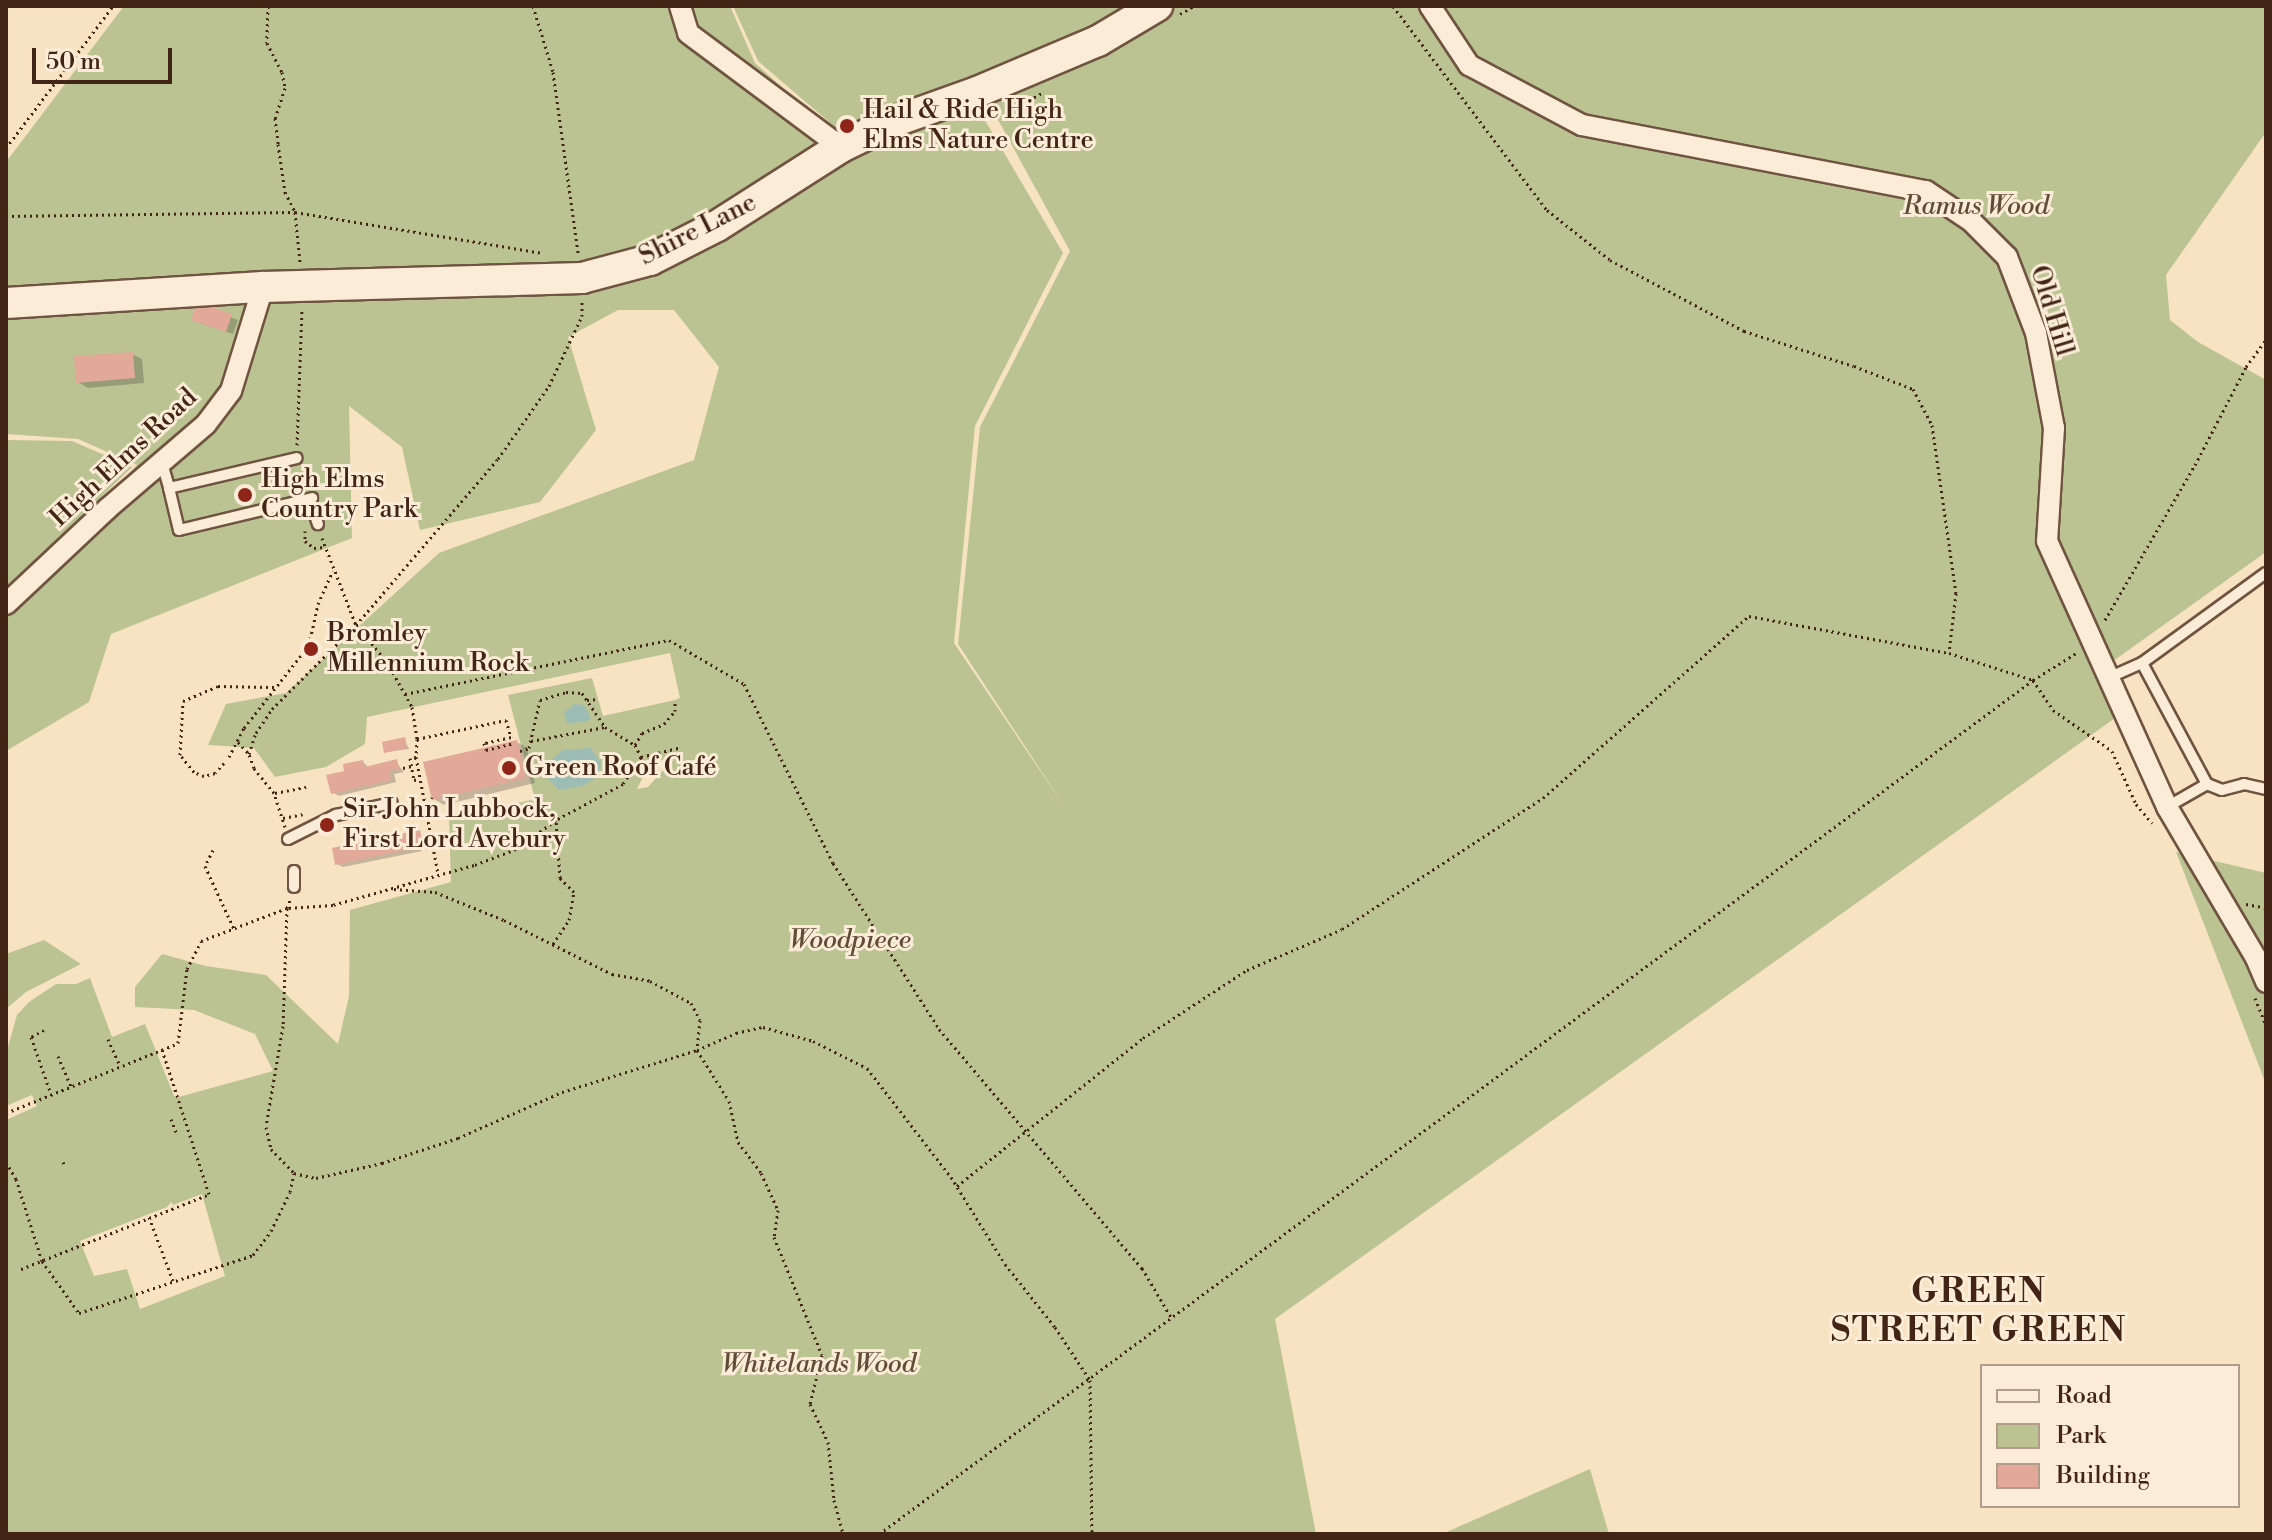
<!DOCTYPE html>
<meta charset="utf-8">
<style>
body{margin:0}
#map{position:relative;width:2272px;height:1540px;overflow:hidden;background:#f7e2c2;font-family:"Libre Bodoni",serif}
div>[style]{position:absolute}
.green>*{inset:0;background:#bcc393}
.water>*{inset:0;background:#9dbdb4}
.shadow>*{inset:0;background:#0003}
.building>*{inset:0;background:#e2a898}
.path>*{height:3px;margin-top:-1.5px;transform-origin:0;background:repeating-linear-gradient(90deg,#432516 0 2px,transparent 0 6px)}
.roads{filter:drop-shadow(2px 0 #705441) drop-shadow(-2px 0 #705441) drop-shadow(0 2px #705441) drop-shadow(0 -2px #705441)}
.lane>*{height:10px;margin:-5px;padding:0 5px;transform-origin:5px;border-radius:5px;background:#faecd7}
.street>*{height:20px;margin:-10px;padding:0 10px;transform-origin:10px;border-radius:10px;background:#faecd7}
.secondary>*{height:30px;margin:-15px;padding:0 15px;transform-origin:15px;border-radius:15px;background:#faecd7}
.dots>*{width:22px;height:22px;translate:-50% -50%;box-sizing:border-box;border:4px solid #faecd7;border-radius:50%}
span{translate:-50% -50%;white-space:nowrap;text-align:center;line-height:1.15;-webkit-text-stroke:6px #faecd7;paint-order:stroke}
.poi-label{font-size:26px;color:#432516}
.left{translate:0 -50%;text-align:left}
.park-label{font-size:26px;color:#614c35;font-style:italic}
.street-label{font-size:26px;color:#432516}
.district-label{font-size:34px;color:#432516;font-weight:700;letter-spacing:2px}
.frame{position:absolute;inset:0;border:8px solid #432516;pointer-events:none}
.legend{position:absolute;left:1980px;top:1364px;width:260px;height:144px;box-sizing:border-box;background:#faecd7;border:2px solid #b19c8a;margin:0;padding:10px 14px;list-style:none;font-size:24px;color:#432516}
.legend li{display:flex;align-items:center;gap:16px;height:40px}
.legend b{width:40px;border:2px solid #b19c8a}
.scale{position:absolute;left:32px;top:48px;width:140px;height:36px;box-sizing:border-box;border:4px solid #432516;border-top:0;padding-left:10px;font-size:24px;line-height:28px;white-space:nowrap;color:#432516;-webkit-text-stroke:6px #faecd7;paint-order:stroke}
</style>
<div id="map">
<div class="green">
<div style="clip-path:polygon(evenodd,124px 6px,730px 6px,755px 63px,841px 140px,976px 105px,1063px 253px,975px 426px,954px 643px,1066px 809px,958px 644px,980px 427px,1070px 251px,986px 98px,1101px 50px,1175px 6px,2266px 6px,2266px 132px,2166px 275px,2170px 320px,2198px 342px,2266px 380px,2266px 552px,2109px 664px,2129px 708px,1275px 1319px,1316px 1534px,6px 1534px,6px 1120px,37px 1106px,32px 1095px,6px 1106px,6px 1054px,17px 1015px,29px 1002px,56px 984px,76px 984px,90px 978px,112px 1037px,145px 1024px,175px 1098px,273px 1071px,255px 1034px,194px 1010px,135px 1007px,135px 987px,162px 954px,206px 966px,266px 975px,338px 1044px,349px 996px,350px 910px,451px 882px,449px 819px,535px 799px,508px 695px,592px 678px,603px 716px,675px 700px,680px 698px,670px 653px,367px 717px,365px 744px,326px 767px,275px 777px,254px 748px,208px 745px,226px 704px,286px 693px,439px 553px,694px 460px,719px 367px,674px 310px,618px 310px,568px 337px,596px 430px,540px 502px,420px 530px,402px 447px,349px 406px,352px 538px,111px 634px,89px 702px,6px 751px,6px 603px,137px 465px,78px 439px,6px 434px,6px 162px,124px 6px,675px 757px,648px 787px,637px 789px,650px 763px,675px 757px,124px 6px,202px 1194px,225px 1276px,140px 1309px,127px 1269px,94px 1276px,80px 1241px,167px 1207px,171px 1202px,173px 1205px,202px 1194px)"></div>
<div style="clip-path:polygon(733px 6px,1139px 6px,1118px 20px,842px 133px,758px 61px)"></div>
<div style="clip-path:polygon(6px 440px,72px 441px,132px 467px,6px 589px)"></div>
<div style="clip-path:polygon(2176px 852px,2266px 873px,2266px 1084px)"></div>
<div style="clip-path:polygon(44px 940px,81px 964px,26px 992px,6px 1009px,6px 954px)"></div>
<div style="clip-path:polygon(1590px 1469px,1609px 1534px,1442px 1534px)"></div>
</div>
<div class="water">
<div style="clip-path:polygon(575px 704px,584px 705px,591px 718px,586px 722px,567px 723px,564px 712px)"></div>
<div style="clip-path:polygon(591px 748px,601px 763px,598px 776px,583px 786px,559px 790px,547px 777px,551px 760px,563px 750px)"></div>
</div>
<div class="shadow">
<div style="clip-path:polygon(198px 305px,238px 320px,233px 334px,199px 323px)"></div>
<div style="clip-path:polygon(132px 354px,142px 359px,144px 383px,88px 388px,78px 382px)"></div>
<div style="clip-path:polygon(404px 739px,409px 749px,386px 752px)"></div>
<div style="clip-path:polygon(517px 742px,527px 748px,535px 783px,444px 805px,434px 799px)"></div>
<div style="clip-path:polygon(363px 762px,369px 768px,396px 762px,404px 772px,394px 774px,396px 782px,339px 796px,332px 792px,347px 773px)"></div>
<div style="clip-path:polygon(419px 832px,422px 851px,343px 867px,337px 864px)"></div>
<div style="clip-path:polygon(423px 834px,425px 836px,428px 849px,426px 850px)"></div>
</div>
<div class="building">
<div style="clip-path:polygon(197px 302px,232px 314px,226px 332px,191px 320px)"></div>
<div style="clip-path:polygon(133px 352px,135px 378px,76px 383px,74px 356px)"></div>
<div style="clip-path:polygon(405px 737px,407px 748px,384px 753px,382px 742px)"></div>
<div style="clip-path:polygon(517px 740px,526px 778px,432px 800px,423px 762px)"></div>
<div style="clip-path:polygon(397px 759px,399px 769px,389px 771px,391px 780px,331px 794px,326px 775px,344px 771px,343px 764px,363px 760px,365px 767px)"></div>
<div style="clip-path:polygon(420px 830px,423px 846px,335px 865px,332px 848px)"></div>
</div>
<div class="path">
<div style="left:268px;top:6px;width:37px;rotate:92deg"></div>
<div style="left:267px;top:43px;width:33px;rotate:63deg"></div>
<div style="left:282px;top:72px;width:16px;rotate:79deg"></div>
<div style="left:285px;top:88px;width:32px;rotate:108deg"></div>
<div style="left:275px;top:118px;width:26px;rotate:83deg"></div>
<div style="left:278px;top:144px;width:49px;rotate:81.7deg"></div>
<div style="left:285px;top:192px;width:22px;rotate:63deg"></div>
<div style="left:295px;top:212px;width:50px;rotate:84.3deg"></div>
<div style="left:533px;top:6px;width:69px;rotate:73.1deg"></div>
<div style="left:553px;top:72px;width:183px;rotate:82.1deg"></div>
<div style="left:1393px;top:6px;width:256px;rotate:53deg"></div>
<div style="left:1547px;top:210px;width:80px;rotate:38.4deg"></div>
<div style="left:1610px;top:260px;width:152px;rotate:27.9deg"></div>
<div style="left:1744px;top:331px;width:115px;rotate:17.7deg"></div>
<div style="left:1854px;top:366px;width:63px;rotate:21.3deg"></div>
<div style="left:1913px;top:389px;width:41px;rotate:62.2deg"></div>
<div style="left:1932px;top:425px;width:170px;rotate:81.9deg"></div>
<div style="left:1956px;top:593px;width:60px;rotate:96.7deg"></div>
<div style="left:1949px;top:653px;width:88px;rotate:17.8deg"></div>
<div style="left:2033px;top:680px;width:36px;rotate:56deg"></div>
<div style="left:2053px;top:710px;width:72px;rotate:34.8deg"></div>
<div style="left:2112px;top:751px;width:58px;rotate:65.6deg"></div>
<div style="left:2136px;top:804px;width:25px;rotate:50deg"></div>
<div style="left:1180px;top:14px;width:16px;rotate:-30deg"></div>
<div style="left:1013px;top:109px;width:33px;rotate:-29deg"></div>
<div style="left:6px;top:148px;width:178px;rotate:-53deg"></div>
<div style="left:6px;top:216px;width:289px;rotate:-0.8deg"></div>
<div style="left:295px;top:212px;width:251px;rotate:9.4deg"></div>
<div style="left:297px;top:445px;width:136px;rotate:-87.9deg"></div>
<div style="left:305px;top:531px;width:10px;rotate:90deg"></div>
<div style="left:305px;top:541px;width:11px;rotate:38deg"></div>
<div style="left:314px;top:548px;width:10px;rotate:-6deg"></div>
<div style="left:322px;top:538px;width:93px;rotate:68.7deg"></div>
<div style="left:356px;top:625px;width:48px;rotate:50deg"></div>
<div style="left:387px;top:662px;width:51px;rotate:60.9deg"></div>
<div style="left:412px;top:707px;width:32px;rotate:81deg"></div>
<div style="left:417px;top:739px;width:91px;rotate:-12.1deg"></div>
<div style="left:506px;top:720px;width:18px;rotate:74deg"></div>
<div style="left:511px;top:737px;width:28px;rotate:167deg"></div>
<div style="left:484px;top:743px;width:7px;rotate:74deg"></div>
<div style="left:486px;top:750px;width:29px;rotate:-14deg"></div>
<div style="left:2105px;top:620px;width:179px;rotate:-59.9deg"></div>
<div style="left:2195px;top:465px;width:110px;rotate:-62.5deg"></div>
<div style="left:2246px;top:367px;width:34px;rotate:-54deg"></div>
<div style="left:405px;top:694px;width:269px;rotate:-11.6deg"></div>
<div style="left:669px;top:640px;width:87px;rotate:30.4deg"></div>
<div style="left:744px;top:684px;width:200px;rotate:63.6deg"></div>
<div style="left:833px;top:863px;width:197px;rotate:57.4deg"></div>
<div style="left:939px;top:1029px;width:314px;rotate:49.7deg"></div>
<div style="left:1142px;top:1268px;width:59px;rotate:59.5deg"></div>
<div style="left:587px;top:700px;width:11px;rotate:-5deg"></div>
<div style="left:417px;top:739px;width:18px;rotate:93deg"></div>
<div style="left:416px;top:757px;width:118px;rotate:79.3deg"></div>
<div style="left:531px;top:741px;width:75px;rotate:-10.7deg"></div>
<div style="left:238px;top:742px;width:16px;rotate:47deg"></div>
<div style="left:635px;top:745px;width:14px;rotate:-60deg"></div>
<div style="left:642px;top:733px;width:24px;rotate:-22deg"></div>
<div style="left:664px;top:724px;width:17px;rotate:-50deg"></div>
<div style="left:675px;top:711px;width:11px;rotate:-90deg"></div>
<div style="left:520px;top:751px;width:9px;rotate:-18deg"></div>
<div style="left:529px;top:748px;width:49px;rotate:-77.1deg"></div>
<div style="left:540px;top:700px;width:27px;rotate:-17deg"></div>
<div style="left:566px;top:692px;width:16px;rotate:4deg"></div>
<div style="left:582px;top:693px;width:41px;rotate:55.9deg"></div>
<div style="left:605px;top:727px;width:35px;rotate:31deg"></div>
<div style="left:635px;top:745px;width:13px;rotate:63deg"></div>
<div style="left:641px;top:757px;width:32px;rotate:124deg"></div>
<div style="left:623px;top:784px;width:76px;rotate:151.8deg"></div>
<div style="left:556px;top:820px;width:49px;rotate:144.1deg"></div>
<div style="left:516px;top:849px;width:45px;rotate:159.1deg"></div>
<div style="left:474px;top:865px;width:147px;rotate:164.2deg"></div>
<div style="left:333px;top:905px;width:46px;rotate:176.3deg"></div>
<div style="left:287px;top:908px;width:118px;rotate:91.9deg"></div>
<div style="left:283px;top:1026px;width:102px;rotate:99.6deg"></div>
<div style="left:266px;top:1127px;width:23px;rotate:77deg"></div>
<div style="left:271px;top:1149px;width:33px;rotate:46deg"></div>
<div style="left:294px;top:1173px;width:23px;rotate:13deg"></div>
<div style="left:316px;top:1178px;width:68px;rotate:-12.8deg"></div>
<div style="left:382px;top:1163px;width:80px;rotate:-18.2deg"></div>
<div style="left:458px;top:1138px;width:114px;rotate:-23.9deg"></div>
<div style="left:562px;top:1092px;width:141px;rotate:-17.3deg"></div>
<div style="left:697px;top:1050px;width:43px;rotate:-23.6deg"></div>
<div style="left:736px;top:1033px;width:28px;rotate:-13deg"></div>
<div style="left:763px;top:1027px;width:52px;rotate:15.6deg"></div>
<div style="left:813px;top:1041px;width:60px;rotate:26.6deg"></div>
<div style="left:867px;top:1068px;width:138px;rotate:52.4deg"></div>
<div style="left:951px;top:1177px;width:102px;rotate:58.2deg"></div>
<div style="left:1005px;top:1264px;width:80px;rotate:51.6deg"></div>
<div style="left:1055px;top:1327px;width:64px;rotate:56.6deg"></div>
<div style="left:1090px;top:1380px;width:154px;rotate:89.3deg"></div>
<div style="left:229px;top:757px;width:33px;rotate:-63deg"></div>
<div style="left:244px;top:728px;width:105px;rotate:-51.9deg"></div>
<div style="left:309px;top:645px;width:42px;rotate:-77.6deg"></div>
<div style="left:318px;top:604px;width:36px;rotate:-66deg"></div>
<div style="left:416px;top:757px;width:6px;rotate:171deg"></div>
<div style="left:410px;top:758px;width:22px;rotate:80deg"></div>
<div style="left:414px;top:780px;width:5px;rotate:-11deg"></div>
<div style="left:641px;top:757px;width:42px;rotate:-13.7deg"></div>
<div style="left:224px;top:763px;width:13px;rotate:132deg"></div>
<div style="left:215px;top:773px;width:11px;rotate:165deg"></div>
<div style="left:204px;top:776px;width:11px;rotate:-158deg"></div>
<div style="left:194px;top:772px;width:22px;rotate:-129deg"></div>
<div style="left:180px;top:755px;width:54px;rotate:-86.8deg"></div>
<div style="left:183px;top:701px;width:38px;rotate:-23deg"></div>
<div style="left:218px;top:686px;width:56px;rotate:1deg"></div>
<div style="left:403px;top:768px;width:9px;rotate:-13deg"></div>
<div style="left:275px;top:793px;width:32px;rotate:-11deg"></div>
<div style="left:426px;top:809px;width:13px;rotate:-63deg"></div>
<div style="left:283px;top:818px;width:20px;rotate:-11deg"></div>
<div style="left:285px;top:827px;width:36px;rotate:-108deg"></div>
<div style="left:274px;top:793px;width:32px;rotate:-129deg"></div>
<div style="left:254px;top:768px;width:15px;rotate:-110deg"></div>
<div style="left:249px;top:754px;width:22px;rotate:-72deg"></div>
<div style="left:256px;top:733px;width:29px;rotate:-56deg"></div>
<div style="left:272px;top:709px;width:119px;rotate:-45deg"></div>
<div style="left:356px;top:625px;width:218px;rotate:-49.5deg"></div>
<div style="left:498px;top:459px;width:89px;rotate:-55.1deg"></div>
<div style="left:549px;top:386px;width:77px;rotate:-64.8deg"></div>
<div style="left:582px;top:316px;width:15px;rotate:-90deg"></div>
<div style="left:213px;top:850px;width:18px;rotate:117deg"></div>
<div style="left:205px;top:866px;width:69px;rotate:65.3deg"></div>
<div style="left:394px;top:889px;width:41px;rotate:4.2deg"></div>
<div style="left:435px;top:892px;width:74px;rotate:22.1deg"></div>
<div style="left:504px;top:920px;width:121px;rotate:26.6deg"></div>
<div style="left:612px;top:974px;width:39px;rotate:10deg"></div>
<div style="left:650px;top:981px;width:47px;rotate:28.2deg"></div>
<div style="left:691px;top:1003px;width:19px;rotate:62deg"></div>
<div style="left:700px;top:1020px;width:30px;rotate:96deg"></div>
<div style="left:697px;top:1050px;width:60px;rotate:57.9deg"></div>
<div style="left:729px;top:1101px;width:42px;rotate:77.6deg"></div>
<div style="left:738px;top:1142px;width:39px;rotate:53deg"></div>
<div style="left:761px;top:1173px;width:41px;rotate:65.3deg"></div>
<div style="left:778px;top:1210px;width:27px;rotate:98deg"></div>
<div style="left:774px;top:1237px;width:127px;rotate:67.9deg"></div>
<div style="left:822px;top:1355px;width:50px;rotate:103.8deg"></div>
<div style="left:810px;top:1404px;width:42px;rotate:64.7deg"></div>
<div style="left:828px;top:1442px;width:58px;rotate:84.1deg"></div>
<div style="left:834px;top:1500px;width:35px;rotate:75deg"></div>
<div style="left:2246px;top:904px;width:20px;rotate:11deg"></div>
<div style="left:553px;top:944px;width:29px;rotate:-56deg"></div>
<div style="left:569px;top:920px;width:28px;rotate:-80deg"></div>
<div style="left:574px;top:892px;width:20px;rotate:-135deg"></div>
<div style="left:560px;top:878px;width:58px;rotate:-93.9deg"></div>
<div style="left:2255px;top:998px;width:29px;rotate:68deg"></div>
<div style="left:44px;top:1030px;width:15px;rotate:152deg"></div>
<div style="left:31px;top:1037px;width:60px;rotate:70.7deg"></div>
<div style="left:108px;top:1039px;width:30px;rotate:66deg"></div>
<div style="left:58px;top:1056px;width:33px;rotate:67deg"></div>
<div style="left:6px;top:1113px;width:186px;rotate:-22.1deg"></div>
<div style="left:178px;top:1043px;width:75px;rotate:-83.1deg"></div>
<div style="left:187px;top:969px;width:31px;rotate:-63deg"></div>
<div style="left:201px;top:941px;width:92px;rotate:-21deg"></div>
<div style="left:287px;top:908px;width:9px;rotate:-69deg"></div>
<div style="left:171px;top:1119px;width:14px;rotate:69deg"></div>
<div style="left:63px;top:1162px;width:4px;rotate:63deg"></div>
<div style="left:6px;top:1168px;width:3px;rotate:-18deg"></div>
<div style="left:9px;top:1167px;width:14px;rotate:60deg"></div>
<div style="left:16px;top:1179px;width:86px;rotate:72.4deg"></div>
<div style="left:42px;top:1261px;width:64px;rotate:54.6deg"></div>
<div style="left:79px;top:1313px;width:183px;rotate:-18.4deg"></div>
<div style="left:253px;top:1255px;width:30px;rotate:-53deg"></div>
<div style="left:271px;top:1231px;width:43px;rotate:-64deg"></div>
<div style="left:290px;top:1192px;width:19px;rotate:-78deg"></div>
<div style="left:957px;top:1186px;width:238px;rotate:-38.5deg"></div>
<div style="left:1143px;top:1038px;width:124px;rotate:-33.2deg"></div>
<div style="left:1247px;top:970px;width:103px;rotate:-23.3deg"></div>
<div style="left:1342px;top:929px;width:240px;rotate:-33.1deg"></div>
<div style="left:1543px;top:798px;width:275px;rotate:-41.5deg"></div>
<div style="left:1749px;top:616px;width:203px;rotate:10.5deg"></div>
<div style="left:149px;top:1217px;width:68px;rotate:69.4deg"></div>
<div style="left:21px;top:1269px;width:202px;rotate:-21.7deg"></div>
<div style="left:209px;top:1194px;width:152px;rotate:-108deg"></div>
<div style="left:879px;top:1534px;width:1436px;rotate:-36.5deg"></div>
<div style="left:2033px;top:680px;width:53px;rotate:-31.9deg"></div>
</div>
<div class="roads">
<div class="lane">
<div style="left:162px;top:463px;width:26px;rotate:74deg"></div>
<div style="left:169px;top:488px;width:131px;rotate:-13.2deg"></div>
<div style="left:169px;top:488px;width:43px;rotate:76.6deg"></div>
<div style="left:179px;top:530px;width:137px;rotate:-13.5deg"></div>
<div style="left:313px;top:509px;width:16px;rotate:72deg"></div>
<div style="left:2142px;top:663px;width:137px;rotate:61.8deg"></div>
<div style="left:2108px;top:678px;width:37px;rotate:-24deg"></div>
<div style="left:2142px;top:663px;width:153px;rotate:-36deg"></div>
<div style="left:2167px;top:807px;width:46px;rotate:-29.9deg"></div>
<div style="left:2207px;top:784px;width:16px;rotate:22deg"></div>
<div style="left:2222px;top:790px;width:23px;rotate:-15deg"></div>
<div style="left:2244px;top:784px;width:23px;rotate:13deg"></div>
<div style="left:288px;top:839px;width:54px;rotate:-26.6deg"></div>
<div style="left:336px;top:815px;width:57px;rotate:-12.1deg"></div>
<div style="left:294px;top:871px;width:16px;rotate:90deg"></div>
</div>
<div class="street">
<div style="left:680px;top:6px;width:28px;rotate:73deg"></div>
<div style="left:688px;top:33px;width:191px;rotate:36.7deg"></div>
<div style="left:1430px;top:6px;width:71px;rotate:56.5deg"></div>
<div style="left:1469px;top:65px;width:128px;rotate:28deg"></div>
<div style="left:1582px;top:125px;width:350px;rotate:10.9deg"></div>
<div style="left:1926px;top:191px;width:54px;rotate:33.7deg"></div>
<div style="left:1971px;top:221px;width:51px;rotate:45deg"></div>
<div style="left:2007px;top:257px;width:81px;rotate:69.1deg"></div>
<div style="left:2036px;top:333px;width:97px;rotate:79.3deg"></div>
<div style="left:2054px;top:428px;width:113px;rotate:93.5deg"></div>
<div style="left:2047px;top:541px;width:292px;rotate:65.7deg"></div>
<div style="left:2167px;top:807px;width:175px;rotate:59.5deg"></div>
<div style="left:2256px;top:958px;width:26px;rotate:67deg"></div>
<div style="left:6px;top:604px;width:139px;rotate:-43.2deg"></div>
<div style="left:107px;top:509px;width:130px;rotate:-40.6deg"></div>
<div style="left:206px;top:424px;width:41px;rotate:-52.9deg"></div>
<div style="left:231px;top:391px;width:109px;rotate:-72.9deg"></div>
</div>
<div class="secondary">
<div style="left:6px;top:303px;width:257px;rotate:-3.6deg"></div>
<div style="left:263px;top:287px;width:319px;rotate:-1.6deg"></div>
<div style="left:582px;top:278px;width:70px;rotate:-14.8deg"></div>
<div style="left:650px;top:260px;width:75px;rotate:-26.9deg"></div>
<div style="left:717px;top:226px;width:147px;rotate:-32.5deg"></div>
<div style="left:841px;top:147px;width:58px;rotate:-25.7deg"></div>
<div style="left:893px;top:122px;width:89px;rotate:-19.7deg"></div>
<div style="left:977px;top:92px;width:131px;rotate:-22.9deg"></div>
<div style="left:1098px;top:41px;width:69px;rotate:-30.7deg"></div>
</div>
</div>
<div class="dots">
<div style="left:847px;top:126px;background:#8f2418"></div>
<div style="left:245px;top:495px;background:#8f2418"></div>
<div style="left:311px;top:649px;background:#8f2418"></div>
<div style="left:509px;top:768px;background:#8f2418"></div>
<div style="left:327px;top:825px;background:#8f2418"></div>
</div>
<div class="poi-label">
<span class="left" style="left:863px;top:126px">Hail &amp; Ride High<br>Elms Nature Centre</span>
<span class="left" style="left:261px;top:495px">High Elms<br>Country Park</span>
<span class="left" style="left:327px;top:649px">Bromley<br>Millennium Rock</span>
<span class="left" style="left:525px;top:768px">Green Roof Café</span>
<span class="left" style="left:343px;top:825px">Sir John Lubbock,<br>First Lord Avebury</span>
</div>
<div class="park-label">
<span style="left:1976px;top:207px">Ramus Wood</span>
<span style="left:850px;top:941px">Woodpiece</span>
<span style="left:819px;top:1365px">Whitelands Wood</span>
</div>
<div class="street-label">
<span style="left:698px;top:230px;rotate:-27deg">Shire Lane</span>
<span style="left:2051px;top:311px;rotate:73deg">Old Hill</span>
<span style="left:124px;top:458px;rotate:-43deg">High Elms Road</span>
</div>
<div class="district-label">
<span style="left:1979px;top:1312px">GREEN<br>STREET GREEN</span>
</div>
<div class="frame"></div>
<ul class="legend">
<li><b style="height:10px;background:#faecd7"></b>Road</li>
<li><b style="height:22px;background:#bcc393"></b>Park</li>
<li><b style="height:22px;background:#e2a898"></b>Building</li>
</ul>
<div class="scale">50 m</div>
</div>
